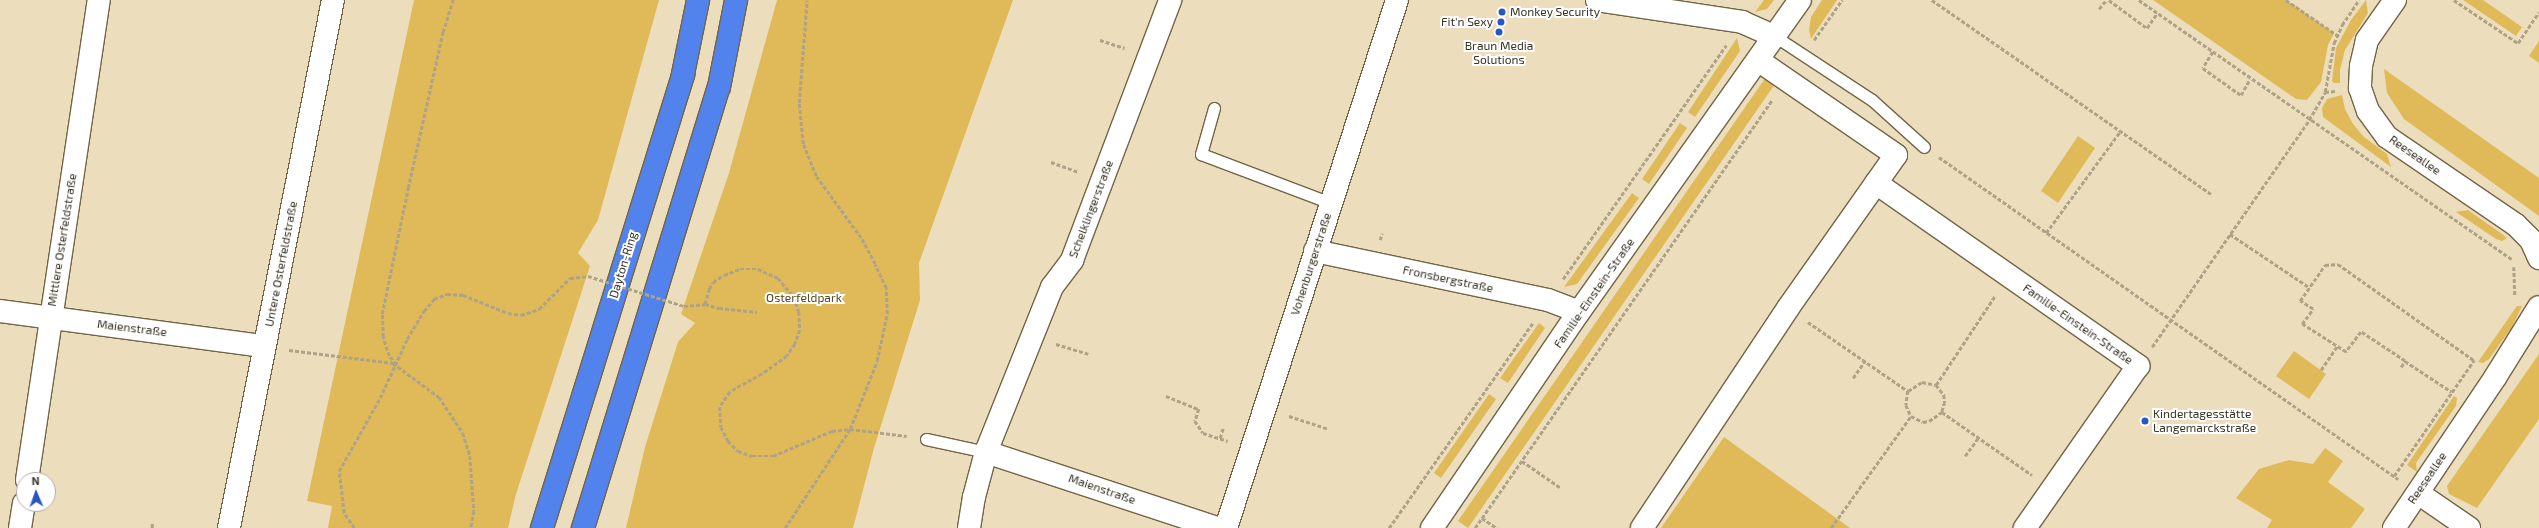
<!DOCTYPE html>
<meta charset="utf-8">
<style>
body{margin:0}
#map{position:relative;width:2539px;height:528px;overflow:hidden;background:#ecdebc;font-family:"Exo 2",sans-serif}
div>[style]{position:absolute}
.green>*{inset:0;background:#e0ba59}
.path>*{height:2.5px;margin-top:-1.25px;transform-origin:0;background:repeating-linear-gradient(90deg,#aea388 0 4px,transparent 0 6px)}
.roads{filter:drop-shadow(1px 0 #726547) drop-shadow(-1px 0 #726547) drop-shadow(0 1px #726547) drop-shadow(0 -1px #726547)}
.lane>*{height:11px;margin:-5.5px;padding:0 5.5px;transform-origin:5.5px;border-radius:5.5px;background:#fff}
.street>*{height:22px;margin:-11px;padding:0 11px;transform-origin:11px;border-radius:11px;background:#fff}
.highway>*{height:22px;margin:-11px;padding:0 11px;transform-origin:11px;border-radius:11px;background:#5282eb}
.path-bridge>*{height:2.5px;margin-top:-1.25px;transform-origin:0;background:repeating-linear-gradient(90deg,#aea388 0 4px,transparent 0 6px)}
.dots>*{width:11px;height:11px;translate:-50% -50%;box-sizing:border-box;border:2px solid #fff;border-radius:50%}
span{translate:-50% -50%;white-space:nowrap;text-align:center;line-height:1.15;-webkit-text-stroke:4px #fff;paint-order:stroke}
.poi-label{font-size:12px;color:#383325}
.left{translate:0 -50%;text-align:left}
.right{translate:-100% -50%;text-align:right}
.street-label{font-size:12px;color:#383325}
.park-label{font-size:12px;color:#59491f}
.north{position:absolute;left:16px;top:472px;width:40px;height:40px;box-sizing:border-box;background:#fff;border:1px solid #afada8;border-radius:50%;rotate:358deg;font-size:11px;font-weight:700;line-height:16px;text-align:center;color:#383325}
.north::after{content:'';display:block;margin:auto;width:14px;height:18px;background:#2857c5;clip-path:polygon(50% 0,100% 100%,50% 72%,0 100%)}
</style>
<div id="map">
<div class="green">
<div style="clip-path:polygon(414px 0,659px 0,598px 220px,578px 253px,590px 266px,516px 494px,508px 528px,328px 528px,332px 506px,307px 501px)"></div>
<div style="clip-path:polygon(777px 0,1013px 0,919px 263px,920px 300px,874px 448px,853px 528px,626px 528px,645px 447px,678px 342px,695px 323px,681px 314px,729px 173px)"></div>
<div style="clip-path:polygon(1764px 0,1774px 0,1767px 9px,1755px 12px)"></div>
<div style="clip-path:polygon(1822px 0,1837px 0,1811px 39px,1809px 30px,1811px 17px)"></div>
<div style="clip-path:polygon(2153px 0,2286px 0,2334px 33px,2328px 45px,2321px 82px,2307px 100px,2296px 99px)"></div>
<div style="clip-path:polygon(2366px 0,2368px 13px,2345px 50px,2340px 70px,2340px 83px,2334px 83px,2332px 81px,2336px 48px,2351px 20px)"></div>
<div style="clip-path:polygon(2463px 0,2483px 0,2522px 27px,2516px 36px)"></div>
<div style="clip-path:polygon(1737px 38px,1740px 51px,1695px 117px,1688px 112px)"></div>
<div style="clip-path:polygon(2539px 41px,2539px 63px,2529px 56px)"></div>
<div style="clip-path:polygon(2384px 69px,2539px 178px,2539px 216px,2404px 119px,2387px 93px)"></div>
<div style="clip-path:polygon(1766px 77px,1775px 84px,1468px 528px,1458px 521px)"></div>
<div style="clip-path:polygon(2342px 95px,2345px 109px,2353px 124px,2364px 137px,2387px 154px,2391px 167px,2323px 117px,2322px 108px,2327px 99px)"></div>
<div style="clip-path:polygon(1680px 123px,1687px 128px,1649px 184px,1642px 179px)"></div>
<div style="clip-path:polygon(2078px 136px,2095px 148px,2058px 203px,2041px 191px)"></div>
<div style="clip-path:polygon(1632px 193px,1639px 198px,1577px 284px,1564px 287px)"></div>
<div style="clip-path:polygon(2468px 210px,2502px 234px,2507px 238px,2502px 241px,2496px 239px,2456px 212px)"></div>
<div style="clip-path:polygon(2517px 306px,2522px 306px,2512px 327px,2489px 359px,2483px 363px,2478px 362px)"></div>
<div style="clip-path:polygon(1539px 323px,1545px 328px,1508px 383px,1500px 378px)"></div>
<div style="clip-path:polygon(2294px 351px,2326px 374px,2309px 399px,2276px 376px)"></div>
<div style="clip-path:polygon(2539px 354px,2539px 419px,2477px 508px,2449px 494px,2447px 486px)"></div>
<div style="clip-path:polygon(1489px 394px,1496px 399px,1441px 478px,1434px 473px)"></div>
<div style="clip-path:polygon(2454px 396px,2457px 398px,2456px 406px,2416px 463px,2417px 472px,2407px 465px)"></div>
<div style="clip-path:polygon(1724px 437px,1735px 445px,1850px 528px,1661px 528px)"></div>
<div style="clip-path:polygon(2325px 448px,2343px 461px,2328px 482px,2365px 509px,2351px 528px,2267px 528px,2272px 520px,2236px 498px,2259px 469px,2289px 460px,2313px 464px)"></div>
</div>
<div class="path">
<div style="left:1932px;top:0;width:340px;rotate:34.8deg"></div>
<div style="left:2109px;top:0;width:47px;rotate:36.4deg"></div>
<div style="left:2147px;top:28px;width:18px;rotate:-56deg"></div>
<div style="left:2139px;top:0;width:454px;rotate:34.8deg"></div>
<div style="left:2286px;top:0;width:62px;rotate:34.5deg"></div>
<div style="left:2454px;top:0;width:77px;rotate:33.9deg"></div>
<div style="left:2518px;top:43px;width:37px;rotate:-56deg"></div>
<div style="left:2099px;top:9px;width:11px;rotate:-52deg"></div>
<div style="left:1100px;top:40px;width:26px;rotate:18deg"></div>
<div style="left:1814px;top:40px;width:49px;rotate:-55deg"></div>
<div style="left:2213px;top:52px;width:19px;rotate:122deg"></div>
<div style="left:2203px;top:68px;width:47px;rotate:35.4deg"></div>
<div style="left:2241px;top:95px;width:18px;rotate:-61deg"></div>
<div style="left:2325px;top:92px;width:50px;rotate:-79.6deg"></div>
<div style="left:2334px;top:43px;width:20px;rotate:-66deg"></div>
<div style="left:2342px;top:25px;width:30px;rotate:-56deg"></div>
<div style="left:1939px;top:157px;width:561px;rotate:35.05deg"></div>
<div style="left:1051px;top:162px;width:29px;rotate:20deg"></div>
<div style="left:2046px;top:233px;width:127px;rotate:-53.9deg"></div>
<div style="left:2230px;top:234px;width:95px;rotate:33.9deg"></div>
<div style="left:1380px;top:240px;width:7px;rotate:-74deg"></div>
<div style="left:2514px;top:267px;width:28px;rotate:88deg"></div>
<div style="left:1563px;top:279px;width:285px;rotate:-55.1deg"></div>
<div style="left:705px;top:304px;width:15px;rotate:16deg"></div>
<div style="left:719px;top:308px;width:38px;rotate:6deg"></div>
<div style="left:684px;top:306px;width:21px;rotate:-5deg"></div>
<div style="left:705px;top:304px;width:16px;rotate:-75deg"></div>
<div style="left:709px;top:289px;width:8px;rotate:-60deg"></div>
<div style="left:713px;top:282px;width:13px;rotate:-32deg"></div>
<div style="left:724px;top:275px;width:17px;rotate:-21deg"></div>
<div style="left:740px;top:269px;width:18px"></div>
<div style="left:758px;top:269px;width:22px;rotate:24deg"></div>
<div style="left:778px;top:278px;width:25px;rotate:50deg"></div>
<div style="left:794px;top:297px;width:16px;rotate:72deg"></div>
<div style="left:799px;top:312px;width:18px;rotate:87deg"></div>
<div style="left:800px;top:330px;width:15px;rotate:110deg"></div>
<div style="left:795px;top:344px;width:14px;rotate:124deg"></div>
<div style="left:787px;top:356px;width:31px;rotate:144deg"></div>
<div style="left:762px;top:374px;width:37px;rotate:151deg"></div>
<div style="left:730px;top:392px;width:18px;rotate:124deg"></div>
<div style="left:720px;top:407px;width:20px;rotate:87deg"></div>
<div style="left:721px;top:427px;width:16px;rotate:63deg"></div>
<div style="left:728px;top:441px;width:14px;rotate:45deg"></div>
<div style="left:738px;top:451px;width:15px;rotate:20deg"></div>
<div style="left:752px;top:456px;width:21px"></div>
<div style="left:773px;top:456px;width:64px;rotate:-23deg"></div>
<div style="left:832px;top:431px;width:18px;rotate:-6deg"></div>
<div style="left:850px;top:429px;width:57px;rotate:7deg"></div>
<div style="left:1808px;top:322px;width:121px;rotate:34.6deg"></div>
<div style="left:1908px;top:391px;width:14px;rotate:98deg"></div>
<div style="left:1906px;top:405px;width:12px;rotate:66deg"></div>
<div style="left:1056px;top:344px;width:34px;rotate:17deg"></div>
<div style="left:2152px;top:347px;width:276px;rotate:-55.3deg"></div>
<div style="left:2309px;top:120px;width:32px;rotate:-60deg"></div>
<div style="left:2325px;top:92px;width:10px;rotate:-6deg"></div>
<div style="left:289px;top:350px;width:105px;rotate:7.1deg"></div>
<div style="left:393px;top:363px;width:57px;rotate:36.5deg"></div>
<div style="left:439px;top:397px;width:43px;rotate:56.3deg"></div>
<div style="left:463px;top:433px;width:24px;rotate:73deg"></div>
<div style="left:470px;top:456px;width:55px;rotate:85.8deg"></div>
<div style="left:474px;top:511px;width:17px;rotate:100deg"></div>
<div style="left:2405px;top:361px;width:53px;rotate:-146.6deg"></div>
<div style="left:2361px;top:332px;width:25px;rotate:127deg"></div>
<div style="left:2346px;top:352px;width:52px;rotate:-147.5deg"></div>
<div style="left:2302px;top:324px;width:19px;rotate:-54deg"></div>
<div style="left:2313px;top:309px;width:15px;rotate:-148deg"></div>
<div style="left:2300px;top:301px;width:44px;rotate:-55.2deg"></div>
<div style="left:2325px;top:265px;width:13px;rotate:-4deg"></div>
<div style="left:2338px;top:264px;width:168px;rotate:35.3deg"></div>
<div style="left:396px;top:365px;width:11px;rotate:-128deg"></div>
<div style="left:389px;top:356px;width:20px;rotate:-108deg"></div>
<div style="left:383px;top:337px;width:23px;rotate:-92deg"></div>
<div style="left:382px;top:314px;width:129px;rotate:-78.3deg"></div>
<div style="left:408px;top:188px;width:160px;rotate:-77.4deg"></div>
<div style="left:443px;top:32px;width:34px;rotate:-73deg"></div>
<div style="left:2401px;top:367px;width:7px;rotate:-56deg"></div>
<div style="left:2405px;top:361px;width:56px;rotate:33.4deg"></div>
<div style="left:2321px;top:370px;width:29px;rotate:-56deg"></div>
<div style="left:1853px;top:378px;width:21px;rotate:-55deg"></div>
<div style="left:1936px;top:385px;width:13px;rotate:51deg"></div>
<div style="left:1944px;top:395px;width:7px;rotate:82deg"></div>
<div style="left:1945px;top:402px;width:10px;rotate:107deg"></div>
<div style="left:1942px;top:412px;width:110px;rotate:35deg"></div>
<div style="left:1908px;top:391px;width:17px;rotate:-33deg"></div>
<div style="left:1922px;top:382px;width:14px;rotate:12deg"></div>
<div style="left:1936px;top:385px;width:107px;rotate:-56.5deg"></div>
<div style="left:1166px;top:396px;width:35px;rotate:22deg"></div>
<div style="left:1199px;top:409px;width:13px;rotate:108deg"></div>
<div style="left:1195px;top:421px;width:14px;rotate:56deg"></div>
<div style="left:1203px;top:433px;width:26px;rotate:18deg"></div>
<div style="left:1289px;top:416px;width:40px;rotate:18deg"></div>
<div style="left:1220px;top:438px;width:10px;rotate:-73deg"></div>
<div style="left:1965px;top:456px;width:22px;rotate:-54deg"></div>
<div style="left:1522px;top:461px;width:47px;rotate:34.7deg"></div>
<div style="left:2394px;top:476px;width:141px;rotate:-55.4deg"></div>
<div style="left:1482px;top:518px;width:18px;rotate:34deg"></div>
<div style="left:152px;top:528px;width:5px;rotate:-90deg"></div>
<div style="left:354px;top:528px;width:18px;rotate:-124deg"></div>
<div style="left:344px;top:513px;width:42px;rotate:-96.8deg"></div>
<div style="left:339px;top:471px;width:84px;rotate:-60.7deg"></div>
<div style="left:380px;top:398px;width:65px;rotate:-65.4deg"></div>
<div style="left:407px;top:339px;width:33px;rotate:-59deg"></div>
<div style="left:424px;top:311px;width:16px;rotate:-50deg"></div>
<div style="left:434px;top:299px;width:14px;rotate:-21deg"></div>
<div style="left:447px;top:294px;width:16px;rotate:4deg"></div>
<div style="left:463px;top:295px;width:48px;rotate:21.8deg"></div>
<div style="left:508px;top:313px;width:13px;rotate:9deg"></div>
<div style="left:521px;top:315px;width:19px;rotate:-18deg"></div>
<div style="left:539px;top:309px;width:44px;rotate:-45deg"></div>
<div style="left:570px;top:278px;width:18px;rotate:-6deg"></div>
<div style="left:785px;top:528px;width:118px;rotate:-56.7deg"></div>
<div style="left:850px;top:429px;width:73px;rotate:-68.3deg"></div>
<div style="left:877px;top:361px;width:48px;rotate:-78deg"></div>
<div style="left:887px;top:314px;width:26px;rotate:-92deg"></div>
<div style="left:886px;top:288px;width:26px;rotate:-115deg"></div>
<div style="left:875px;top:264px;width:30px;rotate:-118deg"></div>
<div style="left:861px;top:238px;width:77px;rotate:-126deg"></div>
<div style="left:816px;top:176px;width:35px;rotate:-112deg"></div>
<div style="left:803px;top:144px;width:41px;rotate:-95.6deg"></div>
<div style="left:799px;top:103px;width:103px;rotate:-85.6deg"></div>
<div style="left:1389px;top:528px;width:251px;rotate:-55deg"></div>
<div style="left:1475px;top:528px;width:521px;rotate:-55.24deg"></div>
<div style="left:1831px;top:528px;width:138px;rotate:-54.5deg"></div>
<div style="left:1911px;top:416px;width:13px;rotate:27deg"></div>
<div style="left:1923px;top:422px;width:6px;rotate:-9deg"></div>
<div style="left:1929px;top:421px;width:16px;rotate:-35deg"></div>
</div>
<div class="roads">
<div class="lane">
<div style="left:1776px;top:37px;width:115px;rotate:33.3deg"></div>
<div style="left:1872px;top:100px;width:70px;rotate:42.1deg"></div>
<div style="left:1214px;top:108px;width:48px;rotate:105.8deg"></div>
<div style="left:1201px;top:154px;width:139px;rotate:20.7deg"></div>
<div style="left:926px;top:439px;width:61px;rotate:12.2deg"></div>
</div>
<div class="street">
<div style="left:1597px;top:0;width:147px;rotate:8.6deg"></div>
<div style="left:1742px;top:22px;width:37px;rotate:24deg"></div>
<div style="left:2395px;top:0;width:49px;rotate:125deg"></div>
<div style="left:2367px;top:40px;width:27px;rotate:103deg"></div>
<div style="left:2361px;top:66px;width:22px;rotate:93deg"></div>
<div style="left:2360px;top:88px;width:24px;rotate:71deg"></div>
<div style="left:2368px;top:111px;width:32px;rotate:54deg"></div>
<div style="left:2387px;top:137px;width:156px;rotate:34.3deg"></div>
<div style="left:2516px;top:225px;width:21px;rotate:45deg"></div>
<div style="left:2531px;top:240px;width:20px;rotate:66deg"></div>
<div style="left:1876px;top:183px;width:320px;rotate:34.9deg"></div>
<div style="left:2138px;top:366px;width:198px;rotate:124.9deg"></div>
<div style="left:1315px;top:251px;width:238px;rotate:11.9deg"></div>
<div style="left:1548px;top:300px;width:33px;rotate:21deg"></div>
<div style="left:0;top:311px;width:266px;rotate:7.6deg"></div>
<div style="left:986px;top:452px;width:243px;rotate:18.2deg"></div>
<div style="left:27px;top:480px;width:485px;rotate:-81.5deg"></div>
<div style="left:2418px;top:493px;width:62px;rotate:34.5deg"></div>
<div style="left:20px;top:528px;width:25px;rotate:-81deg"></div>
<div style="left:229px;top:528px;width:538px;rotate:-78.86deg"></div>
<div style="left:969px;top:528px;width:31px;rotate:-81deg"></div>
<div style="left:974px;top:497px;width:47px;rotate:-75.1deg"></div>
<div style="left:986px;top:452px;width:178px;rotate:-68.2deg"></div>
<div style="left:1052px;top:287px;width:34px;rotate:-53deg"></div>
<div style="left:1072px;top:260px;width:278px;rotate:-69.3deg"></div>
<div style="left:1226px;top:528px;width:555px;rotate:-72.05deg"></div>
<div style="left:1432px;top:528px;width:261px;rotate:-55.8deg"></div>
<div style="left:1579px;top:312px;width:382px;rotate:-54.7deg"></div>
<div style="left:1642px;top:528px;width:264px;rotate:-56.4deg"></div>
<div style="left:1788px;top:308px;width:187px;rotate:-54.8deg"></div>
<div style="left:1896px;top:155px;width:166px;rotate:-145.5deg"></div>
<div style="left:2394px;top:528px;width:183px;rotate:-56.1deg"></div>
<div style="left:2496px;top:376px;width:81px;rotate:-58.1deg"></div>
</div>
<div class="highway">
<div style="left:542px;top:528px;width:475px;rotate:-72.7deg"></div>
<div style="left:683px;top:74px;width:76px;rotate:-78.5deg"></div>
<div style="left:583px;top:528px;width:461px;rotate:-72.9deg"></div>
<div style="left:719px;top:87px;width:89px;rotate:-78.9deg"></div>
</div>
</div>
<div class="path-bridge">
<div style="left:588px;top:276px;width:101px;rotate:17.4deg"></div>
</div>
<div class="dots">
<div style="left:1502px;top:12px;background:#2857c5"></div>
<div style="left:1501px;top:22px;background:#2857c5"></div>
<div style="left:1499px;top:32px;background:#2857c5"></div>
<div style="left:2145px;top:421px;background:#2857c5"></div>
</div>
<div class="poi-label">
<span class="left" style="left:1510px;top:12px">Monkey Security</span>
<span class="right" style="left:1493px;top:22px">Fit'n Sexy</span>
<span style="left:1499px;top:53px">Braun Media<br>Solutions</span>
<span class="left" style="left:2153px;top:421px">Kindertagesstätte<br>Langemarckstraße</span>
</div>
<div class="street-label">
<span style="left:2415px;top:155px;rotate:35deg">Reeseallee</span>
<span style="left:1091px;top:209px;rotate:-69deg">Schelklingerstraße</span>
<span style="left:62px;top:240px;rotate:-81deg">Mittlere Osterfeldstraße</span>
<span style="left:281px;top:264px;rotate:-79deg">Untere Osterfeldstraße</span>
<span style="left:1311px;top:264px;rotate:-72deg">Vohenburgerstraße</span>
<span style="left:623px;top:265px;rotate:-73deg">Dayton-Ring</span>
<span style="left:1448px;top:279px;rotate:12deg">Fronsbergstraße</span>
<span style="left:1594px;top:293px;rotate:-55deg">Familie-Einstein-Straße</span>
<span style="left:2078px;top:324px;rotate:35deg">Familie-Einstein-Straße</span>
<span style="left:132px;top:328px;rotate:7deg">Maienstraße</span>
<span style="left:2427px;top:478px;rotate:-56deg">Reeseallee</span>
<span style="left:1102px;top:489px;rotate:19deg">Maienstraße</span>
</div>
<div class="park-label">
<span style="left:804px;top:298px">Osterfeldpark</span>
</div>
<div class="north">N</div>
</div>
